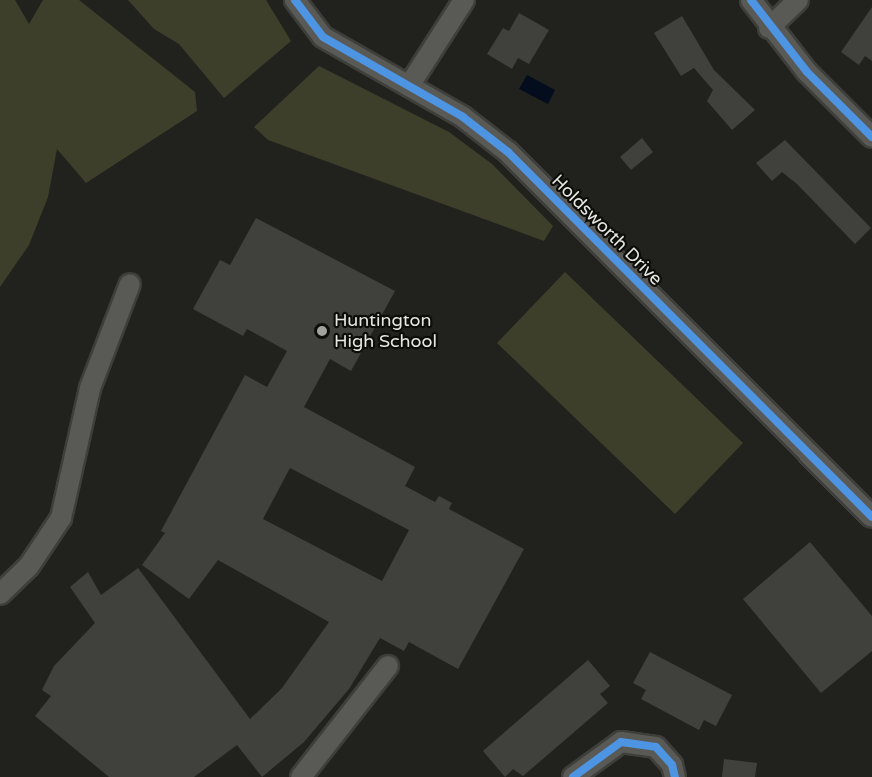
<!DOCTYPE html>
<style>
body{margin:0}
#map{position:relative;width:872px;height:777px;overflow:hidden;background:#21221d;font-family:"Varela Round",sans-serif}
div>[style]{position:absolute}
.green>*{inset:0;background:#3e3f2a}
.water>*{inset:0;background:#030d1e}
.building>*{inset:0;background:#40403c}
.roads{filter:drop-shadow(2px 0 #3e3f3b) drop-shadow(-2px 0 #3e3f3b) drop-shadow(0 2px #3e3f3b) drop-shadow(0 -2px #3e3f3b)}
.minor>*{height:20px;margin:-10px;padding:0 10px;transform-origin:10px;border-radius:10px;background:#595956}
.cycleway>*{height:8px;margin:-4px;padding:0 4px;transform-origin:4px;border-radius:4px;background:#4d94e3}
.dots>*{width:16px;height:16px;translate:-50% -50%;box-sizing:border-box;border:3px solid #0c0c09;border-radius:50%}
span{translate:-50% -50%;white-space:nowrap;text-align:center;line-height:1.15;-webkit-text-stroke:4.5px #0c0c09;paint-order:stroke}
.street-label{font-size:18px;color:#e6e7e2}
.poi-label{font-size:18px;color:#e6e7e2}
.left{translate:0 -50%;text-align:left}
</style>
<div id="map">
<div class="green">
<div style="clip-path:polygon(0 0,15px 0,29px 24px,43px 0,79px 0,195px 92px,197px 111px,86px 183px,57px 149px,48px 197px,29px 245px,0 287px)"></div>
<div style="clip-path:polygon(128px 0,266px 0,291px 41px,224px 98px,179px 44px,154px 29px)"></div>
<div style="clip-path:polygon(319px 66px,449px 132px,492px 164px,553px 226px,544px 241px,268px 140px,254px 127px)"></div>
<div style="clip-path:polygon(565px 272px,743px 443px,675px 514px,497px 343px)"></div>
</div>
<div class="water">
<div style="clip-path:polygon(527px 75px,555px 90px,548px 104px,519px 89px)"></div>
</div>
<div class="building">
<div style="clip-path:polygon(872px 7px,872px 61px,865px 56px,859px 65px,841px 52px)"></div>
<div style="clip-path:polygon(519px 13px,549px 30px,529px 64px,518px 58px,512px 69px,487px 54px,503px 28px,509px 31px)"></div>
<div style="clip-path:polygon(682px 16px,714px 70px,755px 110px,732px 130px,707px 101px,713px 90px,694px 68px,681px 76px,654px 33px)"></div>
<div style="clip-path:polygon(642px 138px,653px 152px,631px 170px,620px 157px)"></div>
<div style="clip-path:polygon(785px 140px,871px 228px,855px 244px,797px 184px,782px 172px,772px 181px,756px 163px)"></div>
<div style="clip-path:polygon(evenodd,256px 218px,395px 291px,351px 371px,330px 359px,304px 407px,415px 467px,405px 486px,435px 502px,439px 496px,452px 503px,449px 509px,524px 549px,458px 669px,409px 642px,404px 651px,380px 638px,349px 689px,304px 742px,262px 777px,237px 745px,194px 777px,109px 777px,35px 716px,51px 696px,42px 690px,54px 666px,95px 623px,70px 587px,88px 572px,101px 595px,138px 568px,250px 719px,282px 688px,329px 622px,218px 560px,189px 599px,142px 565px,165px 533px,161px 531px,245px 375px,267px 387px,287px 351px,247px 329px,243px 336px,193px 309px,220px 260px,230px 265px,256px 218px,290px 468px,409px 530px,382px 581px,263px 519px,290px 468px)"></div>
<div style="clip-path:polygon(810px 542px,872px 616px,872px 651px,821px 693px,743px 599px)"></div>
<div style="clip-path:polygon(650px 652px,732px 695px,716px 726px,704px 720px,699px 730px,641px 699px,646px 690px,633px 683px)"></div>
<div style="clip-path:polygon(588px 660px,610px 686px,600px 694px,608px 703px,523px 776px,513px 769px,505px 777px,483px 751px)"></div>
<div style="clip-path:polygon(724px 759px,757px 763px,755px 777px,722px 777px)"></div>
</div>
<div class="roads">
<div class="minor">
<div style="left:295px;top:0;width:46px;rotate:52.9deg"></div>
<div style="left:323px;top:37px;width:161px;rotate:29.7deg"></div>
<div style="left:463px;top:117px;width:57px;rotate:37.9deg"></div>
<div style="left:508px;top:152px;width:515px;rotate:45.08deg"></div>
<div style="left:751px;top:0;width:91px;rotate:52.1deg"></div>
<div style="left:807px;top:72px;width:92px;rotate:45deg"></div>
<div style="left:769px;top:28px;width:40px;rotate:-44deg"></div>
<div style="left:409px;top:86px;width:102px;rotate:-57.4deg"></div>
<div style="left:0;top:594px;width:40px;rotate:-44deg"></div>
<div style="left:29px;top:566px;width:58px;rotate:-56.3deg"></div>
<div style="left:61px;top:518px;width:133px;rotate:-77.4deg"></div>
<div style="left:90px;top:388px;width:111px;rotate:-69deg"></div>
<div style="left:301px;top:777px;width:141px;rotate:-51.9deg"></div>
<div style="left:573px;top:777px;width:59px;rotate:-36.1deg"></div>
<div style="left:621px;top:742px;width:35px;rotate:8deg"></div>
<div style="left:656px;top:747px;width:24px;rotate:48deg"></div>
<div style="left:672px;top:765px;width:12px;rotate:76deg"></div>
</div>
</div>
<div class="cycleway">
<div style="left:295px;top:0;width:46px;rotate:52.9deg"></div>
<div style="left:323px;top:37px;width:161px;rotate:29.7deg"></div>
<div style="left:463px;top:117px;width:57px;rotate:37.9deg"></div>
<div style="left:508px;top:152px;width:515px;rotate:45.08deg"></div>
<div style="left:751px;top:0;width:91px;rotate:52.1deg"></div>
<div style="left:807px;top:72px;width:92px;rotate:45deg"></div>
<div style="left:573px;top:777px;width:59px;rotate:-36.1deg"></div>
<div style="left:621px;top:742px;width:35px;rotate:8deg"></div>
<div style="left:656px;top:747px;width:24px;rotate:48deg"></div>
<div style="left:672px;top:765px;width:12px;rotate:76deg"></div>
</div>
<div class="dots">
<div style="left:322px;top:331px;background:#a1a29d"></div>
</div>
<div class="street-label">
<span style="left:607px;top:230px;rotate:45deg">Holdsworth Drive</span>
</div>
<div class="poi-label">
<span class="left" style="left:334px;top:331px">Huntington<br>High School</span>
</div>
</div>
